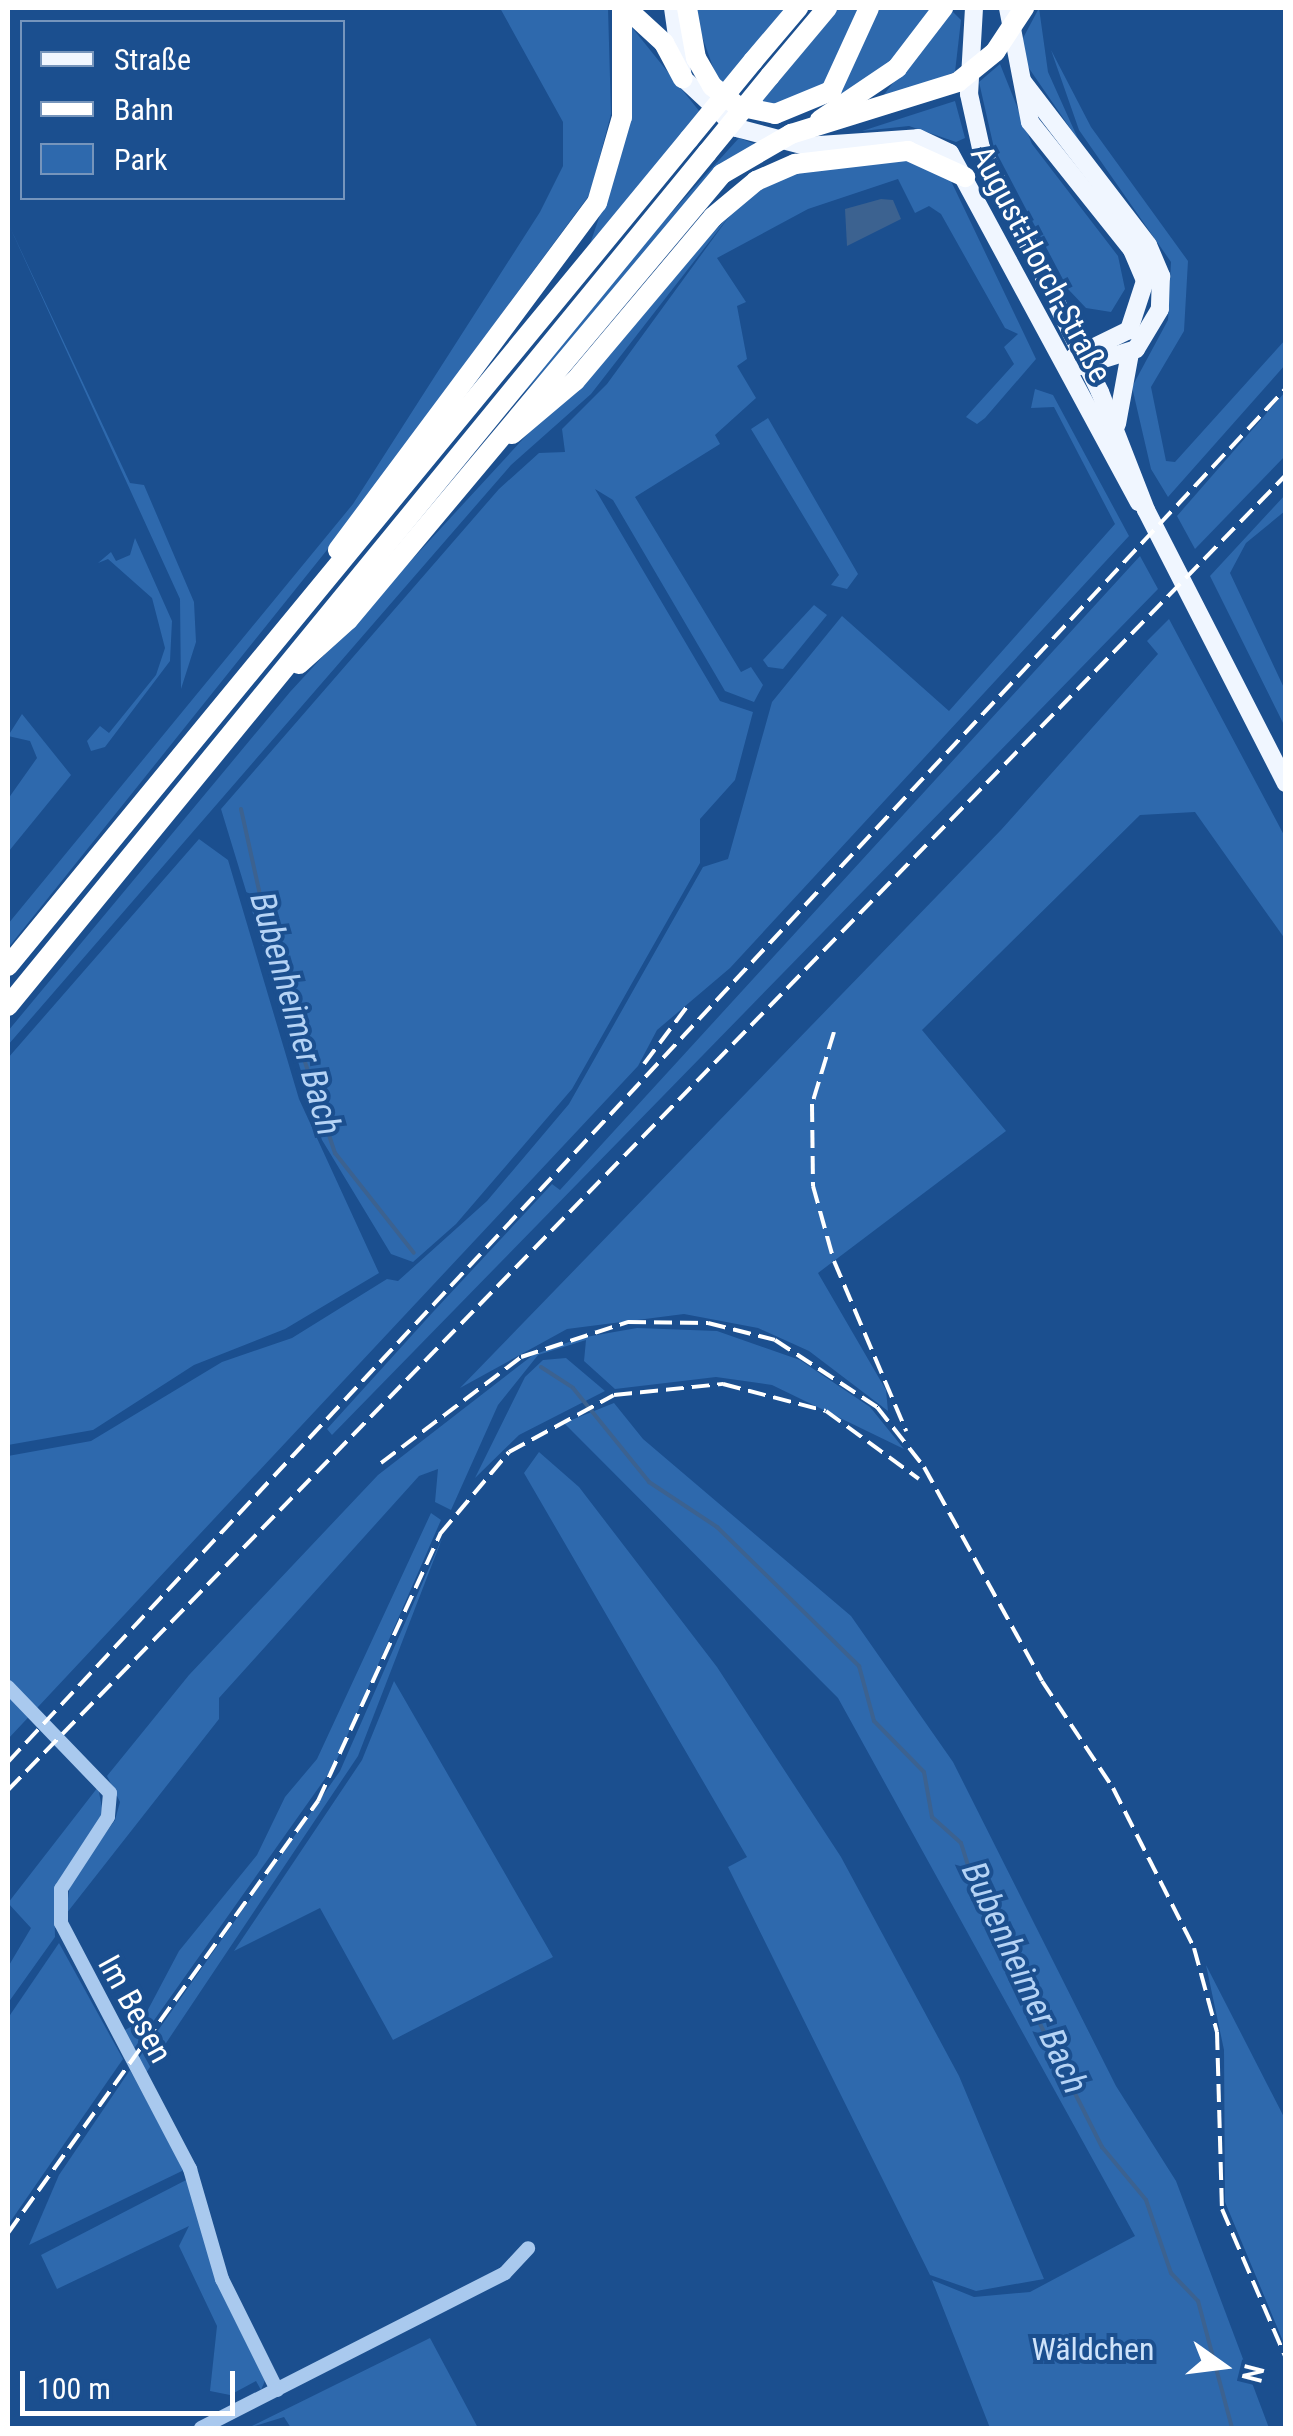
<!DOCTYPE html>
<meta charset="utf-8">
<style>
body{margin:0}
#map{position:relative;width:1293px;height:2436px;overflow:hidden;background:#1b4f8f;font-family:"Roboto Condensed",sans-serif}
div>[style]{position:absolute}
.green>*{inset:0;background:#2e69ad}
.water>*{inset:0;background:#3c6290}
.stream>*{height:4px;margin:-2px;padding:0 2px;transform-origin:2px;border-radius:2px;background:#3c6290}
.minor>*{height:14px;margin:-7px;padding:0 7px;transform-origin:7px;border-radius:7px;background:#a9c9ee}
.major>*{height:18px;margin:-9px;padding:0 9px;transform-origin:9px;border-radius:9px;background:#f0f6ff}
.highway>*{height:20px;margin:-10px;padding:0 10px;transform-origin:10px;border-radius:10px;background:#fff}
.rail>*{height:4px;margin-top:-2px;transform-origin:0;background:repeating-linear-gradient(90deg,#fff 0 18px,transparent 0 26px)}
.highway-bridge>*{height:20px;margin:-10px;padding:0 10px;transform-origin:10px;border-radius:10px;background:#fff}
span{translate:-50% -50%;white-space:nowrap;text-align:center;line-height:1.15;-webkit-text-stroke:8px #1b4f8f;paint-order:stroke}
.street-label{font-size:32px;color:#fff}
.park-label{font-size:32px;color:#cfe3fa}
.water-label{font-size:35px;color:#b5d3f5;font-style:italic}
.frame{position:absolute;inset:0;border:10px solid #fff;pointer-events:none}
.legend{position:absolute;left:20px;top:20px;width:325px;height:180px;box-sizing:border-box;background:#1b4f8f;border:2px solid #7695bc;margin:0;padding:12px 18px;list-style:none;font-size:30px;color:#fff}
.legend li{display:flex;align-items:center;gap:20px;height:50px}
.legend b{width:50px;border:2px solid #7695bc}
.north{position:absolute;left:1173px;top:2316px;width:100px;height:100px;-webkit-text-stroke:8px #1b4f8f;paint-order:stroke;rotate:104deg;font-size:28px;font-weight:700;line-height:40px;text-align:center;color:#fff}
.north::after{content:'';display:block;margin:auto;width:35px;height:45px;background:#fff;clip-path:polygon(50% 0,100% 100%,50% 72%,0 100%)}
.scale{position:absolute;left:20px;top:2371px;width:215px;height:45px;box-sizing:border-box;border:5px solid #fff;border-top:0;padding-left:12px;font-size:30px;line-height:35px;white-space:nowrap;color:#fff;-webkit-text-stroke:8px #1b4f8f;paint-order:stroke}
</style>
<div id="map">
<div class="green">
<div style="clip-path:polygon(500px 8px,608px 8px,611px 114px,590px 194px,335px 540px,8px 948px,8px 924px,353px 504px,540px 212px,563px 166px,563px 122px)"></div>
<div style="clip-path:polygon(692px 8px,786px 8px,720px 87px)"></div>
<div style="clip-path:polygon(839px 8px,863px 8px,835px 77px,799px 103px,759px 105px)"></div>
<div style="clip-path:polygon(876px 8px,936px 8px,902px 53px,830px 106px)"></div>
<div style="clip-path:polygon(949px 8px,961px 20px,955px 72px,880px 100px)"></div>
<div style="clip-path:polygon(1039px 8px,1048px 72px,1079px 141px,1026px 64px,1022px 40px)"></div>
<div style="clip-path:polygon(630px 25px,700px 112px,590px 244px,603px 206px)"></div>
<div style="clip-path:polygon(1051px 50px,1091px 127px,1188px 261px,1184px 331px,1151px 387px,1166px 461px,1175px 462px,1285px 340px,1285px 365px,1168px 497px,1151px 469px,1132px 387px,1168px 320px,1171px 262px,1079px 130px)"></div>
<div style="clip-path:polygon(1000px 64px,1032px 144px,1118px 256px,1125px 289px,1111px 312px,1086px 308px,1068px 289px,994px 148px,979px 82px)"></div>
<div style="clip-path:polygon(955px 101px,965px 138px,956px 142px,909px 126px,862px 131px)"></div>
<div style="clip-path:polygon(739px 138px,755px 144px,504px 414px,661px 224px)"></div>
<div style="clip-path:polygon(911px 156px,951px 181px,1036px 359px,985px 418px,977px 424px,966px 417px,1014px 364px,1004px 347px,1018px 334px,1005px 328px,941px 214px,929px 206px,915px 213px,898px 179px,808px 209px,717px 258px,746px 302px,737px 306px,747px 359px,737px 366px,756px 398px,715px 435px,720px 444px,635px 497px,741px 672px,751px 667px,763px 685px,754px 702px,725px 691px,613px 500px,595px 489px,720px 701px,753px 712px,735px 780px,700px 819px,700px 863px,572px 1089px,456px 1224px,413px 1262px,391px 1254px,322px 1140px,221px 809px,499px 489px,539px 453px,565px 452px,562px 429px,607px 384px,739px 203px,797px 169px)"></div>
<div style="clip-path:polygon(734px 210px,591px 394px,511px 465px,8px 1045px,8px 1031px,290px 692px)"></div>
<div style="clip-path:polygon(8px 223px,130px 483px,144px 485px,194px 602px,196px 642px,181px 689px,180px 599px)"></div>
<div style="clip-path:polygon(1035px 389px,1053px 395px,1129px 536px,730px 968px,657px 1030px,638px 1066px,8px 1739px,8px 1456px,91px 1441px,222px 1362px,292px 1338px,387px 1279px,398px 1281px,487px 1201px,569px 1104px,703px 867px,728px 859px,772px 702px,842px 616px,949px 711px,1115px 524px,1054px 407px,1031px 408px)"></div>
<div style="clip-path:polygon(1285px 392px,1285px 456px,1195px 549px,1177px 516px)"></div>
<div style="clip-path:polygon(768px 418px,858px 574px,847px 589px,831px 585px,839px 575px,751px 429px)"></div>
<div style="clip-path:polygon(1285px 495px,1285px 511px,1246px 543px,1230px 573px,1285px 690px,1285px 727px,1210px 576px)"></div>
<div style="clip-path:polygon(135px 538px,172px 621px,170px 661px,105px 747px,91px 751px,87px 741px,100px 726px,109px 733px,156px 675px,165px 648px,152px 598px,108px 559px,98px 563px,111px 552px,116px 561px,130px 555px)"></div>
<div style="clip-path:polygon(1140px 556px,1158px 589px,332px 1435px,327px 1429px,433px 1312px,552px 1184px,560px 1190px)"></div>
<div style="clip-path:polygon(814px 605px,827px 615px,783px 669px,768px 667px,763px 660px)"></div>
<div style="clip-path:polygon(1169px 619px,1285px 837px,1285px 939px,1195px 812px,1140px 815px,922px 1030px,1006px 1131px,818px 1273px,886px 1390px,888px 1411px,809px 1351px,758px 1328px,684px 1314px,567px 1329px,460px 1388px,1001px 830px,1158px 654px,1147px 641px)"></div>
<div style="clip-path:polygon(22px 714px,71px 775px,9px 851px,8px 799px,37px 758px,30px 741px,8px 736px)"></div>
<div style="clip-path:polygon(199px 839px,228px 860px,299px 1099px,379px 1273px,285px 1329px,194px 1365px,93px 1430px,8px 1445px,8px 1058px)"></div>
<div style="clip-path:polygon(637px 1328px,717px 1331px,800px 1360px,870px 1407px,904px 1449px,772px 1385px,716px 1377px,615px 1389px,584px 1361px,586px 1340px,538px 1355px,498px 1405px,451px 1510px,435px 1502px,438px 1469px,419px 1476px,219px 1698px,219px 1719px,66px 1914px,70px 1883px,115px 1820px,120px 1802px,107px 1776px,189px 1675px,378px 1475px,533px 1355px,580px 1338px)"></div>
<div style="clip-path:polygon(566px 1358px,605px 1391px,519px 1435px,475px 1478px,525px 1377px,543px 1360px)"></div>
<div style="clip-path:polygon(614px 1403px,643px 1439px,851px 1616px,953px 1762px,1116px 2086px,1176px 2181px,1269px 2428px,990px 2428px,932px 2280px,974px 2297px,1030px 2292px,1135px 2236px,838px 1698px,564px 1423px)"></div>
<div style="clip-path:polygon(539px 1452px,579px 1487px,717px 1667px,841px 1857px,959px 2076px,1044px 2279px,976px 2291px,930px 2275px,728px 1867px,747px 1857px,524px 1473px)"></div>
<div style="clip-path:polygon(431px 1513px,441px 1520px,334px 1766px,133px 2050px,123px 2031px,142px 2021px,179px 1951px,257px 1855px,285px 1797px,317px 1759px)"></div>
<div style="clip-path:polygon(443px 1536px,358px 1756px,146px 2073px,138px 2059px,340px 1771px)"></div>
<div style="clip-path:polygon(394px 1681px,553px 1957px,393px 2040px,320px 1908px,234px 1951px,362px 1760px)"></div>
<div style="clip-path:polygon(98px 1787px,103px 1813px,54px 1891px,55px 1937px,8px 2003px,8px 1967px,31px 1928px,8px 1903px)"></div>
<div style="clip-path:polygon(59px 1943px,123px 2059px,8px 2225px,8px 2018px)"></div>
<div style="clip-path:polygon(1206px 1965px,1285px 2119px,1285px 2346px,1225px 2202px,1224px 2050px)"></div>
<div style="clip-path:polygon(130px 2070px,184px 2170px,29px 2245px,59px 2175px)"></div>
<div style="clip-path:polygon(188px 2179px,216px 2279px,266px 2378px,261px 2390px,256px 2381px,230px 2395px,210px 2391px,217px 2326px,179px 2246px,189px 2226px,57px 2289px,41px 2255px)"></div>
<div style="clip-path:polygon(430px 2338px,478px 2428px,291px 2428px,284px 2417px,248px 2428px)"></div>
</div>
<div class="water">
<div style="clip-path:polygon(881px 199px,893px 200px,901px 219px,847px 246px,845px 209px)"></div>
</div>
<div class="stream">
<div style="left:241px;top:809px;width:184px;rotate:77.5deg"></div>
<div style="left:281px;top:989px;width:173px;rotate:71.8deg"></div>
<div style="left:335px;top:1153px;width:127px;rotate:51.7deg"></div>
<div style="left:541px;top:1367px;width:38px;rotate:33deg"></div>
<div style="left:573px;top:1388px;width:121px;rotate:51deg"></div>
<div style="left:649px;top:1482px;width:82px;rotate:33.5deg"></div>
<div style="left:717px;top:1527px;width:199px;rotate:44.4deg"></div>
<div style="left:859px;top:1666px;width:57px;rotate:74.7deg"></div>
<div style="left:874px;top:1721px;width:71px;rotate:45.6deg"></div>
<div style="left:924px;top:1772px;width:46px;rotate:79.9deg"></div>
<div style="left:932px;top:1817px;width:39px;rotate:42deg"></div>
<div style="left:961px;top:1843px;width:53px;rotate:72.6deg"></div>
<div style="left:977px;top:1894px;width:49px;rotate:52.4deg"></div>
<div style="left:1007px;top:1933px;width:59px;rotate:74.3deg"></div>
<div style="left:1023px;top:1990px;width:176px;rotate:63.3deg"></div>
<div style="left:1102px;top:2147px;width:69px;rotate:50.3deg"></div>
<div style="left:1146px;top:2200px;width:77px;rotate:71.1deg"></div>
<div style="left:1171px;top:2273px;width:39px;rotate:46deg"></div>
<div style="left:1198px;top:2301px;width:131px;rotate:75deg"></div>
</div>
<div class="minor">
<div style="left:8px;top:1687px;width:147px;rotate:46.1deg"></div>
<div style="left:110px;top:1793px;width:24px;rotate:95deg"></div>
<div style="left:108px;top:1817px;width:86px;rotate:123.1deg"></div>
<div style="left:61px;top:1889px;width:34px;rotate:90deg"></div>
<div style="left:61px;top:1923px;width:278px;rotate:62.3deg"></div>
<div style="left:190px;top:2169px;width:115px;rotate:73.8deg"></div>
<div style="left:222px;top:2279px;width:124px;rotate:63.6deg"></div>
<div style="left:201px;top:2428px;width:341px;rotate:-27deg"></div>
<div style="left:505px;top:2273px;width:34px;rotate:-47deg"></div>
</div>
<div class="major">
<div style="left:673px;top:8px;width:71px;rotate:81.9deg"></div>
<div style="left:683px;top:78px;width:74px;rotate:42.8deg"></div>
<div style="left:737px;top:128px;width:70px;rotate:14.8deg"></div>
<div style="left:805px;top:146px;width:113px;rotate:-4deg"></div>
<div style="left:918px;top:138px;width:35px;rotate:25deg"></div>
<div style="left:950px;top:153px;width:397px;rotate:61.6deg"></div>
<div style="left:974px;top:8px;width:86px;rotate:93.3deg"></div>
<div style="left:969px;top:94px;width:55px;rotate:77.5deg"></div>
<div style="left:981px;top:148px;width:271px;rotate:64deg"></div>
<div style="left:1100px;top:392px;width:127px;rotate:68.7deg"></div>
<div style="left:1146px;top:510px;width:307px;rotate:62.9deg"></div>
<div style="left:1008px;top:8px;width:116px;rotate:79.1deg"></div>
<div style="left:1030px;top:122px;width:164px;rotate:51.4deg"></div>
<div style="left:1132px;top:250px;width:34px;rotate:67deg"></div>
<div style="left:1145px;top:281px;width:52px;rotate:108.1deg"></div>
<div style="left:1129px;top:330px;width:61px;rotate:153.9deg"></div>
<div style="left:1023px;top:82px;width:205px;rotate:52.5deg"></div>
<div style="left:1148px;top:245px;width:34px;rotate:67deg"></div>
<div style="left:1161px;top:276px;width:33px;rotate:92deg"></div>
<div style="left:1160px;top:309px;width:47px;rotate:121deg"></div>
<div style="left:1136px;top:349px;width:58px;rotate:162.8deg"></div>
<div style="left:1117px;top:424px;width:72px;rotate:-79.6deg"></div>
</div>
<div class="highway">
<div style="left:626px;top:8px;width:52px;rotate:42.6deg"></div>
<div style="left:664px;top:43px;width:40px;rotate:62deg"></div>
<div style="left:687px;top:8px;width:51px;rotate:79.8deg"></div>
<div style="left:696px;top:58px;width:32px;rotate:60deg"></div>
<div style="left:712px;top:86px;width:33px;rotate:38deg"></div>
<div style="left:738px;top:106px;width:38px;rotate:12deg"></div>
<div style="left:775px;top:114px;width:61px;rotate:-22.3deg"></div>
<div style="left:831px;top:91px;width:91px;rotate:-65.4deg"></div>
<div style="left:753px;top:61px;width:70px;rotate:-49.7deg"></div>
<div style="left:770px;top:76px;width:89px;rotate:-50deg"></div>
<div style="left:820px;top:120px;width:93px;rotate:-34deg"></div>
<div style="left:897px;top:68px;width:76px;rotate:-52.5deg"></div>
<div style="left:512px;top:434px;width:82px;rotate:-40.1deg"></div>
<div style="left:575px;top:381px;width:214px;rotate:-49.9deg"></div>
<div style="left:713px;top:217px;width:56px;rotate:-39.9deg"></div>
<div style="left:756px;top:181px;width:43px;rotate:-23.6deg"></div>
<div style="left:795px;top:164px;width:114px;rotate:-6.6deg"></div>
<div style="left:908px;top:151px;width:63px;rotate:24.5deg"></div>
<div style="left:338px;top:550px;width:433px;rotate:-53.3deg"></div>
<div style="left:597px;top:203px;width:90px;rotate:-73.8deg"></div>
<div style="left:622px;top:117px;width:109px;rotate:-90deg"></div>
<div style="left:299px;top:664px;width:66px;rotate:-41.9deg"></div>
<div style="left:348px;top:620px;width:582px;rotate:-50.02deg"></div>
<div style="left:8px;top:966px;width:1071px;rotate:-50.53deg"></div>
<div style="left:8px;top:1006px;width:1103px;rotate:-50.67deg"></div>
</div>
<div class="rail">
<div style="left:834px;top:1032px;width:75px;rotate:107deg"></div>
<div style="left:812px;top:1104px;width:82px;rotate:89.3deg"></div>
<div style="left:813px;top:1186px;width:78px;rotate:74.4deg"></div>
<div style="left:834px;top:1261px;width:185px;rotate:67deg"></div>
<div style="left:644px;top:1064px;width:75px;rotate:-53.1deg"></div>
<div style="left:381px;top:1463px;width:176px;rotate:-37.1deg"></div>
<div style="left:521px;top:1357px;width:113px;rotate:-18.1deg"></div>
<div style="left:628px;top:1322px;width:80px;rotate:0.7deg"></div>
<div style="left:708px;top:1323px;width:69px;rotate:14.2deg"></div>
<div style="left:775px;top:1340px;width:122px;rotate:33.3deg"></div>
<div style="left:877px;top:1407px;width:76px;rotate:51.9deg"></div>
<div style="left:924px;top:1467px;width:244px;rotate:61.1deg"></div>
<div style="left:1042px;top:1681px;width:128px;rotate:56.4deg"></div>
<div style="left:1113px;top:1788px;width:179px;rotate:63.1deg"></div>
<div style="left:1194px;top:1948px;width:87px;rotate:74.7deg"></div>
<div style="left:1217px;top:2032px;width:177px;rotate:88.4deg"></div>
<div style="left:1222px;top:2209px;width:162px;rotate:66.8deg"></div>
<div style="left:8px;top:1762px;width:1876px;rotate:-47.07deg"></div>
<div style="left:8px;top:1790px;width:1834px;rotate:-45.82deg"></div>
<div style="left:8px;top:2233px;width:532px;rotate:-54.34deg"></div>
<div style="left:318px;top:1801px;width:294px;rotate:-65.4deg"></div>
<div style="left:440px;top:1534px;width:107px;rotate:-49.9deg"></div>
<div style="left:509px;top:1452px;width:119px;rotate:-28.5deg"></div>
<div style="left:614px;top:1395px;width:110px;rotate:-5.8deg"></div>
<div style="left:723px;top:1384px;width:106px;rotate:14.7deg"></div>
<div style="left:826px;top:1411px;width:115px;rotate:36.2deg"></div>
</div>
<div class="highway-bridge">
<div style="left:689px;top:139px;width:101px;rotate:-50.6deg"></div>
<div style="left:707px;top:153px;width:99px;rotate:-50.7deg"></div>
<div style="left:722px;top:174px;width:80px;rotate:-30.1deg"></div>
<div style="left:791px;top:134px;width:175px;rotate:-17.3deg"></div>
<div style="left:958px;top:82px;width:48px;rotate:-39deg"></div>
<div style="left:995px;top:52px;width:53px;rotate:-56.6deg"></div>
</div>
<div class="street-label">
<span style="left:1041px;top:264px;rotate:62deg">August-Horch-Straße</span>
<span style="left:135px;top:2009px;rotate:61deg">Im Besen</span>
</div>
<div class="park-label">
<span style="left:1093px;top:2349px">Wäldchen</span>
</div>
<div class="water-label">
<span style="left:295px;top:1014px;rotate:74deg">Bubenheimer Bach</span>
<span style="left:1024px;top:1978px;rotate:65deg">Bubenheimer Bach</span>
</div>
<div class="frame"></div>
<ul class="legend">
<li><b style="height:12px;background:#f0f6ff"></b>Straße</li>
<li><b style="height:12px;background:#fff"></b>Bahn</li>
<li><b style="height:28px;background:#2e69ad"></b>Park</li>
</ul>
<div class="north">N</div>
<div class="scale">100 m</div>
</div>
